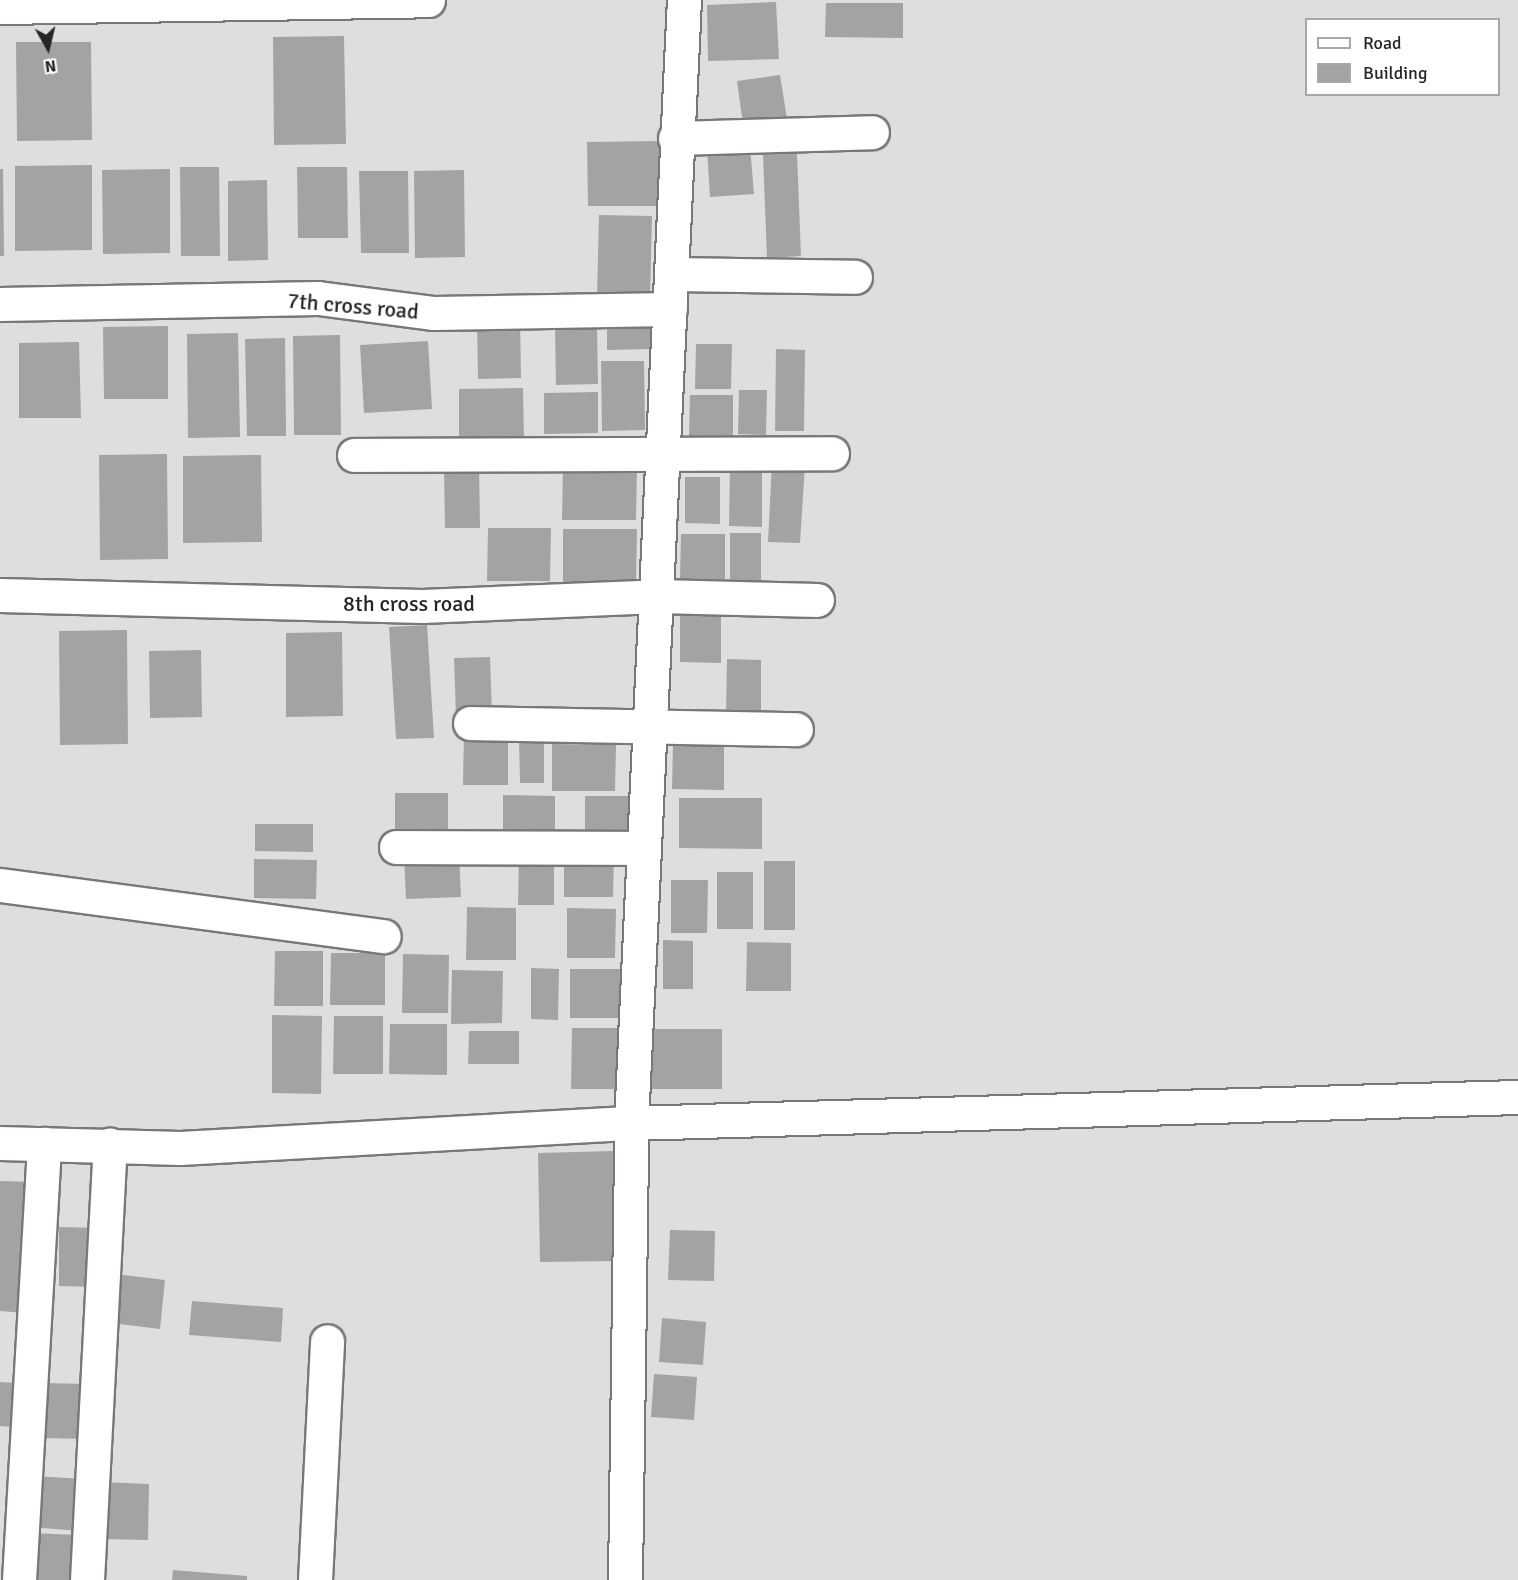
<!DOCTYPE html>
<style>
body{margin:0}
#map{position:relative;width:1518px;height:1580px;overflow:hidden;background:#e0dde0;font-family:Signika,sans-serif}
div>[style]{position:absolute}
.building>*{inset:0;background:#a5a2a5}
.roads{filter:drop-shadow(2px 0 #7a7779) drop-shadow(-2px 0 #7a7779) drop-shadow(0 2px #7a7779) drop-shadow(0 -2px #7a7779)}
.street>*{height:33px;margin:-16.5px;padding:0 16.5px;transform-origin:16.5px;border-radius:16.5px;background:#fff}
.secondary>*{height:33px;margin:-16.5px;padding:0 16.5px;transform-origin:16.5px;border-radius:16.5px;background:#fff}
span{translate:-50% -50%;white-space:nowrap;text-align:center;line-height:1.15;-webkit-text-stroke:4.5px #fff;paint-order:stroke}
.street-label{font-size:22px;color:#262526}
.legend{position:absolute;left:1305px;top:18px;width:195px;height:78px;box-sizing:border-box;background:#fff;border:2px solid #a8a8a8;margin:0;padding:8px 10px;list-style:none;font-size:18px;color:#262526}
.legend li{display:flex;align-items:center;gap:12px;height:30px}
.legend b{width:30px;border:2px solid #a8a8a8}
.north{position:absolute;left:18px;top:18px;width:60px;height:60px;-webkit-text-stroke:4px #fff;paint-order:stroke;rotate:172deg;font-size:16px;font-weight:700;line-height:24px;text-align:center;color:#262526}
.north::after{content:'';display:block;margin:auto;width:21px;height:27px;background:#262526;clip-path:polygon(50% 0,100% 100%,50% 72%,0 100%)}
</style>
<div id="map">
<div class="building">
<div style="clip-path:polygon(776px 2px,779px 59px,708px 61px,707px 5px)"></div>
<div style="clip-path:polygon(826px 3px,903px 3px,903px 38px,825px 37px)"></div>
<div style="clip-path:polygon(344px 36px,346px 144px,274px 145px,273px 37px)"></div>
<div style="clip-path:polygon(16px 42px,91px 42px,92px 140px,17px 141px)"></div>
<div style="clip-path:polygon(780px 75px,788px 125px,744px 132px,737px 81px)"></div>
<div style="clip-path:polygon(660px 141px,661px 206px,588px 206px,587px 142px)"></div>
<div style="clip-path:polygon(750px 146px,754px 194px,710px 197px,707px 149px)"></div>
<div style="clip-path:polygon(797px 153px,801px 256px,767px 258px,763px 155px)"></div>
<div style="clip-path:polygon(92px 165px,92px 250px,15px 251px,15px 166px)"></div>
<div style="clip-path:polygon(180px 167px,219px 167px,220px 256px,181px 256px)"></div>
<div style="clip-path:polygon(297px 167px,347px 167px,348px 238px,298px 238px)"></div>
<div style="clip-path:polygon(0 169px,3px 169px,4px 256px,0 256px)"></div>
<div style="clip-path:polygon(170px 169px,170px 253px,103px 254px,102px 170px)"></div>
<div style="clip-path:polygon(464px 170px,465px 257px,415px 258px,414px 171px)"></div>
<div style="clip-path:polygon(359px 171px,408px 171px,409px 253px,361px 253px)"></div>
<div style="clip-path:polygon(267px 180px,268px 260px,228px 261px,228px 181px)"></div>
<div style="clip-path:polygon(599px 215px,652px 216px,650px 297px,597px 296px)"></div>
<div style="clip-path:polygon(520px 319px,521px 378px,478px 379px,477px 320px)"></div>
<div style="clip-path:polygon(651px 320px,652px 349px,607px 350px,607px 321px)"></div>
<div style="clip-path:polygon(168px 326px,168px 399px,104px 399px,103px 327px)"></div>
<div style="clip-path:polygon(597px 326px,598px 384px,556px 385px,555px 327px)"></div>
<div style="clip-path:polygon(238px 333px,240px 437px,188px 438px,187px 334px)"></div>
<div style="clip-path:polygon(340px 335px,341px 435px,294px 435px,293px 336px)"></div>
<div style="clip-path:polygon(285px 338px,286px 436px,247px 436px,245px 339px)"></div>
<div style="clip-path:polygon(428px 341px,432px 409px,364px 413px,360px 345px)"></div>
<div style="clip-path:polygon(79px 342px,81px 418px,19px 418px,19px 343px)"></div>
<div style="clip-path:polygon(696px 344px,732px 344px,731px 389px,695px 389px)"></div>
<div style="clip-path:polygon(776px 349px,805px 350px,804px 431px,775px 431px)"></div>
<div style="clip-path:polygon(601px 361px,644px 361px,645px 430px,602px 431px)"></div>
<div style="clip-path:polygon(523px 388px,524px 442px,459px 443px,459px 389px)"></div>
<div style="clip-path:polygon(739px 390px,767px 390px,766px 435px,738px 434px)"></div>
<div style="clip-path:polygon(598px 392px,598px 433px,544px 434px,544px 393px)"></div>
<div style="clip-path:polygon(690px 395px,733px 395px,733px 437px,689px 437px)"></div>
<div style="clip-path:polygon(167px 454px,168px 559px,100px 560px,99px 455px)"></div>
<div style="clip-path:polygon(261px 455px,262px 542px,183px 543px,183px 456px)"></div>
<div style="clip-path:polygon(772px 463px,805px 465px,800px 543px,768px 542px)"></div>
<div style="clip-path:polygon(479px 464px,480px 528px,445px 528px,444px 465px)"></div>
<div style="clip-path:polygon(730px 465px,762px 465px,762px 527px,729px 526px)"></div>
<div style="clip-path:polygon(563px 466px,637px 466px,636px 520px,562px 520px)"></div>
<div style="clip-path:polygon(685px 477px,720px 477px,720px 524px,685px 523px)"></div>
<div style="clip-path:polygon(488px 528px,551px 528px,550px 581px,487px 581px)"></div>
<div style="clip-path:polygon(563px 529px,637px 529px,636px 583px,563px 582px)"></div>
<div style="clip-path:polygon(730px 533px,761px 533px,761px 582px,730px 582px)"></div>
<div style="clip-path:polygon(681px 534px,725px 534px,725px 579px,680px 579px)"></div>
<div style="clip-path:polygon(680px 608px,721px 608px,721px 663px,680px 662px)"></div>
<div style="clip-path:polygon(427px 625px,434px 738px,396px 739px,389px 627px)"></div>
<div style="clip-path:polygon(127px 630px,128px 744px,60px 745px,59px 631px)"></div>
<div style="clip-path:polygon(342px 632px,343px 716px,286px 717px,286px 633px)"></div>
<div style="clip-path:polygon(201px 650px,202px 717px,150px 718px,149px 651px)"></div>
<div style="clip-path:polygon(490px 657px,492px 715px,456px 717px,454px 658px)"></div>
<div style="clip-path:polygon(727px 659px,761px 660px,761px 712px,726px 711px)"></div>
<div style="clip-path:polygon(464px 731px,508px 731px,508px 785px,463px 785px)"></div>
<div style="clip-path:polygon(519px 737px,544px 737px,544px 783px,520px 783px)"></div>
<div style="clip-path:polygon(673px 742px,724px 743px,724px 790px,672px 789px)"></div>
<div style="clip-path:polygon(552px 744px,616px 745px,615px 791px,552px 791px)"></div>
<div style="clip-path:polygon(395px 793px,448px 793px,448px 830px,395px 830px)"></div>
<div style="clip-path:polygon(503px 795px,555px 796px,555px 837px,503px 837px)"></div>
<div style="clip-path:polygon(585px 796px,629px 796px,629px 834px,585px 834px)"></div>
<div style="clip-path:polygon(679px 798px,762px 798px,762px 849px,679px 848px)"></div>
<div style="clip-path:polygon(255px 824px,313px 824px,313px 852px,255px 851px)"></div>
<div style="clip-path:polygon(459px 853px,461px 897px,406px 899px,404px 855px)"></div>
<div style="clip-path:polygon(519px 854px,554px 854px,554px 905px,518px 905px)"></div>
<div style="clip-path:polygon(564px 857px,614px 857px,613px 897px,564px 897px)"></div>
<div style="clip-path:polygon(254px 859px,317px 860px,316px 899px,254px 898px)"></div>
<div style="clip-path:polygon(764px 861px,795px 861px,795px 930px,764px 930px)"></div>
<div style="clip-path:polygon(717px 872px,753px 872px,753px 929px,717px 929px)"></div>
<div style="clip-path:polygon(671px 880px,708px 880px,707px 933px,671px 933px)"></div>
<div style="clip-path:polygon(467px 907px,516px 908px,516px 960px,466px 960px)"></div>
<div style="clip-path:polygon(567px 908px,616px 909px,615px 958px,567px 958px)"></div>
<div style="clip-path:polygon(663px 940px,693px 941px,693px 989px,663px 989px)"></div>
<div style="clip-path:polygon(747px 942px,791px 943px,791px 991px,746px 991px)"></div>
<div style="clip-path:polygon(275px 951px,323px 951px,323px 1006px,274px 1006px)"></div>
<div style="clip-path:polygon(331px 953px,385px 953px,385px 1005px,330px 1005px)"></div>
<div style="clip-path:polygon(403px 954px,449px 955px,448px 1013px,402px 1013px)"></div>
<div style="clip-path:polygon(531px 968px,559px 969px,558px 1020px,531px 1019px)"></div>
<div style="clip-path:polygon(570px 969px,620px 969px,620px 1018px,570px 1018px)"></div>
<div style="clip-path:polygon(452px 970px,503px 971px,502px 1023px,451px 1024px)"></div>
<div style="clip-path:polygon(272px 1015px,322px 1016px,321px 1094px,272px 1093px)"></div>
<div style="clip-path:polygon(334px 1016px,383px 1016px,383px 1074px,333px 1074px)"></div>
<div style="clip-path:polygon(390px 1024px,447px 1024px,447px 1075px,389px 1074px)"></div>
<div style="clip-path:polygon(572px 1028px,619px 1028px,618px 1089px,571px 1089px)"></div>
<div style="clip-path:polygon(650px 1029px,722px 1029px,722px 1089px,649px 1089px)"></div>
<div style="clip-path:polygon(469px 1031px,519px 1031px,519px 1064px,468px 1064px)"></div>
<div style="clip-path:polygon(614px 1151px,616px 1261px,540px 1262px,538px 1153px)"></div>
<div style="clip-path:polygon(0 1181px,33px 1182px,25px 1313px,0 1311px)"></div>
<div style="clip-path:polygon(59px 1227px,100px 1228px,98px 1287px,59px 1286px)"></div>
<div style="clip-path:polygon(670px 1230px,715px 1231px,714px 1281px,668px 1280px)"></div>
<div style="clip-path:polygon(108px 1273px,165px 1280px,160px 1329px,103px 1322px)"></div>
<div style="clip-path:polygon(192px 1301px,283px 1308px,281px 1342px,189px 1335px)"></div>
<div style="clip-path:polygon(662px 1318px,706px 1322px,703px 1365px,659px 1362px)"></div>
<div style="clip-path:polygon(654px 1374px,697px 1377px,694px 1420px,651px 1417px)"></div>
<div style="clip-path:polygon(0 1382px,17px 1383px,15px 1427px,0 1426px)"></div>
<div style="clip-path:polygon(44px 1383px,88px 1384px,86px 1439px,42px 1438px)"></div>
<div style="clip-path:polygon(34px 1476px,84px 1479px,80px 1531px,29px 1527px)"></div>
<div style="clip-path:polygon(101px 1482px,149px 1484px,148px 1540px,100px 1539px)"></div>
<div style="clip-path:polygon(29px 1533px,79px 1535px,77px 1580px,27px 1580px)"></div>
<div style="clip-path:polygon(173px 1570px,247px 1576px,247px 1580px,172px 1580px)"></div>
</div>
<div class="roads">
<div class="street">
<div style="left:0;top:7px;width:428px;rotate:-0.9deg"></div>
<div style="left:675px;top:138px;width:197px;rotate:-1.7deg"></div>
<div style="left:673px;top:274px;width:182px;rotate:0.9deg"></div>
<div style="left:0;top:304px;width:318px;rotate:-1.1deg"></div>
<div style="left:318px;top:298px;width:117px;rotate:7.4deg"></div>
<div style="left:434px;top:313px;width:236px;rotate:-1deg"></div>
<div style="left:354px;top:455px;width:478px;rotate:-0.2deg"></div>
<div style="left:0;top:595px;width:422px;rotate:1.5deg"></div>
<div style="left:422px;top:606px;width:236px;rotate:-2.4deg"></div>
<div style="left:658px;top:596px;width:159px;rotate:1.4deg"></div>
<div style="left:470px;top:723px;width:326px;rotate:1.1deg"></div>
<div style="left:396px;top:847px;width:246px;rotate:0.2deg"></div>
<div style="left:0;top:885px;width:387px;rotate:7.6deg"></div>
<div style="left:19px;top:1580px;width:437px;rotate:-86.7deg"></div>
<div style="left:87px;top:1580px;width:436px;rotate:-87deg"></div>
<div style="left:315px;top:1580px;width:239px;rotate:-87.1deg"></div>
<div style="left:625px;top:1580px;width:457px;rotate:-89.2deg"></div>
<div style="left:631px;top:1123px;width:1124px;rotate:-87.3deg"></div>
</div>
<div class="secondary">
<div style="left:0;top:1143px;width:180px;rotate:1.6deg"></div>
<div style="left:180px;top:1148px;width:452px;rotate:-3.2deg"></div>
<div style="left:631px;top:1123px;width:887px;rotate:-1.68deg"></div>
</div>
</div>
<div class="street-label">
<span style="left:353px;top:306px;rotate:5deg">7th cross road</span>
<span style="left:409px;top:604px">8th cross road</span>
</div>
<ul class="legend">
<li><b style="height:8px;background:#fff"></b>Road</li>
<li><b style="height:16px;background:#a5a2a5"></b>Building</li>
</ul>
<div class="north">N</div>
</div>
